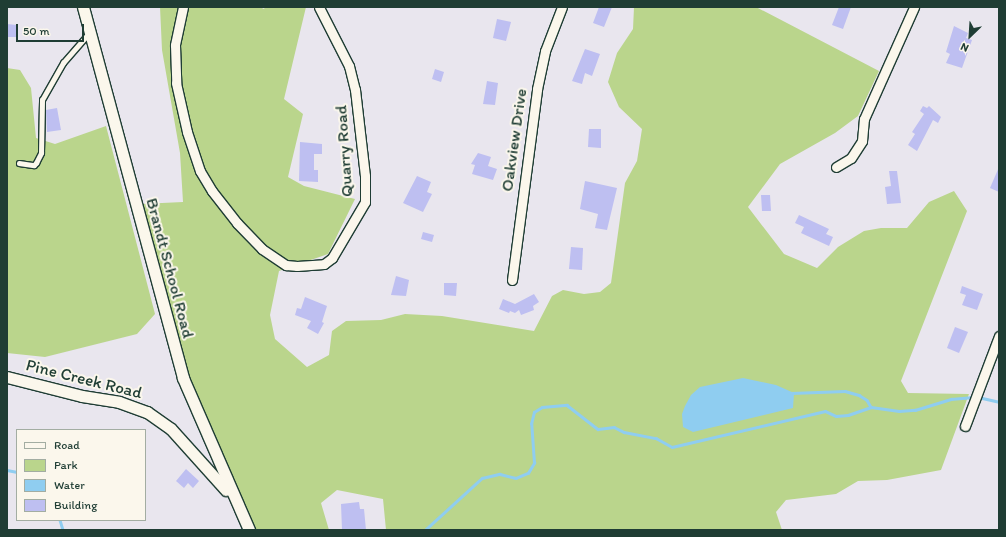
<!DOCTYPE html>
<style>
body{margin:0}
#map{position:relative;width:1006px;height:537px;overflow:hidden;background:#e9e6ee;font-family:Itim,sans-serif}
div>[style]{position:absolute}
.green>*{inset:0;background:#bad58c}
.water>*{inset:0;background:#8fcdf0}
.stream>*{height:2.5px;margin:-1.25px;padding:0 1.25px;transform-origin:1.25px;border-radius:1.25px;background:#8fcdf0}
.building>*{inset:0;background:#bebff1}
.roads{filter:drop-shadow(1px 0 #1f3d34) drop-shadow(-1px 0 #1f3d34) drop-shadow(0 1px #1f3d34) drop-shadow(0 -1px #1f3d34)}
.service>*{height:4.5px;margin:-2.25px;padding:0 2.25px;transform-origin:2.25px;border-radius:2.25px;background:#fbf7ec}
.minor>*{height:9px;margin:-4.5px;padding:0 4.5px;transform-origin:4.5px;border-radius:4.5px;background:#fbf7ec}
.tertiary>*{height:11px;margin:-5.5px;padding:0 5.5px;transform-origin:5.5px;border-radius:5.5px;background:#fbf7ec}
span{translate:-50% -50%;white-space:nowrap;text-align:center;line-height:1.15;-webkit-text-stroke:4px #fbf7ec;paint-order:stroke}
.street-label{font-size:17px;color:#1f3d34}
.frame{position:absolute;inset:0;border:8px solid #1f3d34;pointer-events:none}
.legend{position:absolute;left:16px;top:429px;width:130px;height:92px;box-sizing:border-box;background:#fbf7ec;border:1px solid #a3ada2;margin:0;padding:5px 7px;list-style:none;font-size:12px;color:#1f3d34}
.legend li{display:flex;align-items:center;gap:8px;height:20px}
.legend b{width:20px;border:1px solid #a3ada2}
.north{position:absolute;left:950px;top:16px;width:40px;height:40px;-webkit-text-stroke:3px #fbf7ec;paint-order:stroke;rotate:205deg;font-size:11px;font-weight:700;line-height:16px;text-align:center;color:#1f3d34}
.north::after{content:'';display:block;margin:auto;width:14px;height:18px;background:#1f3d34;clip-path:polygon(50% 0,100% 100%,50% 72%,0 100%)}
.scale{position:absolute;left:16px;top:24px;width:68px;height:18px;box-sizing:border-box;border:2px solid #1f3d34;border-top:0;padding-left:5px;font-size:12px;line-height:14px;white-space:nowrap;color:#1f3d34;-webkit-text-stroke:3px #fbf7ec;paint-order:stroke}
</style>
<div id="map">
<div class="green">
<div style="clip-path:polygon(160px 7px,260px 7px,264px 9px,265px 7px,306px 7px,284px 99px,303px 114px,288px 177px,304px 186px,355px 199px,328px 254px,279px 271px,270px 315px,275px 339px,307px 367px,329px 355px,332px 331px,346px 321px,381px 320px,405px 314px,442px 316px,534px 331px,552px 296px,563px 290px,584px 294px,600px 292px,611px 283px,625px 183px,637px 161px,642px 129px,619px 107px,608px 82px,617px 53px,633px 29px,634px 7px,756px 7px,879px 71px,858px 116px,835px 133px,780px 164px,748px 207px,784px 254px,817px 268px,838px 247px,864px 231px,881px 228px,907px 228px,929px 202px,954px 191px,967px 211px,901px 381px,908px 393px,969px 394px,941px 470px,887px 480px,858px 481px,836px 494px,786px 500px,776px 512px,782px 530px,386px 530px,383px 499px,337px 490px,321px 503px,329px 530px,256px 530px,192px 386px,141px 204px,183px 202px,180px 153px,162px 50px)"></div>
<div style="clip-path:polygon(7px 68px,20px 70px,31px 88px,36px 138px,55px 144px,106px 126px,155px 314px,137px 334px,45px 357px,7px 353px)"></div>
</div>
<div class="water">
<div style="clip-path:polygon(743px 378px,776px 385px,794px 393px,793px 408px,693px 432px,683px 427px,682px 414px,685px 406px,691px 395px,700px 387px)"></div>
</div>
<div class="stream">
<div style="left:791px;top:393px;width:54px;rotate:-2.1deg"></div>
<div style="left:845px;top:391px;width:15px;rotate:16deg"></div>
<div style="left:859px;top:395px;width:9px;rotate:32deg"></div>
<div style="left:867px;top:400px;width:8px;rotate:60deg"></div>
<div style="left:978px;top:397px;width:22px;rotate:13deg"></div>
<div style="left:7px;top:470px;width:10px;rotate:11deg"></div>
<div style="left:60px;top:520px;width:10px;rotate:73deg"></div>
<div style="left:128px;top:530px;width:2px"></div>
<div style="left:425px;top:530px;width:77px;rotate:-42.4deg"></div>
<div style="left:482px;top:478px;width:18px;rotate:-13deg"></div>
<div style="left:500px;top:474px;width:16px;rotate:14deg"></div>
<div style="left:516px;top:478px;width:13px;rotate:-23deg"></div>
<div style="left:528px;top:473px;width:12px;rotate:-59deg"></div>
<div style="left:534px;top:463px;width:39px;rotate:-94deg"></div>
<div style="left:531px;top:424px;width:12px;rotate:-76deg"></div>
<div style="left:534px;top:412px;width:9px;rotate:-32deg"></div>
<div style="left:542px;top:407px;width:25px;rotate:-5deg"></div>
<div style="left:567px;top:405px;width:39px;rotate:38deg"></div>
<div style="left:598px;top:429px;width:16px;rotate:-7deg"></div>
<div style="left:614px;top:427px;width:11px;rotate:27deg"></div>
<div style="left:624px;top:432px;width:33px;rotate:11deg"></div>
<div style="left:656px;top:438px;width:18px;rotate:29deg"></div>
<div style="left:672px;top:447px;width:157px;rotate:-13.2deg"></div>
<div style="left:825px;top:411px;width:12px;rotate:24deg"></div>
<div style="left:836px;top:416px;width:12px;rotate:-5deg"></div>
<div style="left:848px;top:415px;width:24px;rotate:-19deg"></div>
<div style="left:871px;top:407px;width:28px;rotate:8deg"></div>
<div style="left:899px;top:411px;width:16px;rotate:-4deg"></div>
<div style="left:915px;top:410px;width:38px;rotate:-17deg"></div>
<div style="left:951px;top:399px;width:22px;rotate:-5deg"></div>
</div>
<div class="building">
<div style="clip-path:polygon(599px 7px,612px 7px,604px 27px,593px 23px)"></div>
<div style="clip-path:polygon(839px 7px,851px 7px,843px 29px,832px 25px)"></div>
<div style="clip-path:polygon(497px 19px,511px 22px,506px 41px,493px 38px)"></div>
<div style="clip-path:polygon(7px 24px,17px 25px,17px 37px,7px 37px)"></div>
<div style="clip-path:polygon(954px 26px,968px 33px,966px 38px,972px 40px,962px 68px,946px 63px,950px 54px,946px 52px)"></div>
<div style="clip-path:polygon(585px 49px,600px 54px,592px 76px,585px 73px,582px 84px,572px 81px)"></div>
<div style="clip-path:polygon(435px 69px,444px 72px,441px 82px,432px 79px)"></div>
<div style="clip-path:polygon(487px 81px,498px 83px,495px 105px,483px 104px)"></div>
<div style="clip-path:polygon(923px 106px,927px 108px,929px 106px,941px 117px,938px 123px,933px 120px,917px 151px,908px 145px,915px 134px,912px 132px,924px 114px,920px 111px)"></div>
<div style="clip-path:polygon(57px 108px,61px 130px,47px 132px,46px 110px)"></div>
<div style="clip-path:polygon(589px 129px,601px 129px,601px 148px,588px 147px)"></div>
<div style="clip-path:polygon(300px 142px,322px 144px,322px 154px,314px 154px,314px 170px,318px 170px,318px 182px,299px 181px)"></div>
<div style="clip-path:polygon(478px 153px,491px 157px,488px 166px,497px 169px,493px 180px,472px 174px,475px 165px,471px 164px)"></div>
<div style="clip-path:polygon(999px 167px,999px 192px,990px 188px)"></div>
<div style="clip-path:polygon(889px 171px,897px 171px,901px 203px,887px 204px,885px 187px,891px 186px)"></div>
<div style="clip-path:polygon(417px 176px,431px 182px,427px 192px,432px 194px,423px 212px,403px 203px)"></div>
<div style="clip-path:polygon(585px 181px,617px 188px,607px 230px,595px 228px,598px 214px,580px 209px)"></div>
<div style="clip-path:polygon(761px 195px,770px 195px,771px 211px,762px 211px)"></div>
<div style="clip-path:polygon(799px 215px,829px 229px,826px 234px,833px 237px,829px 246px,801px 233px,804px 227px,795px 223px)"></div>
<div style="clip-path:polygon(423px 232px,434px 235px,432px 242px,421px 239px)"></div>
<div style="clip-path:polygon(571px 247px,583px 248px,582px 270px,569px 269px)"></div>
<div style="clip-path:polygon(396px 276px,409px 280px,406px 296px,391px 295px)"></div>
<div style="clip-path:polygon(444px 283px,457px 283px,456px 296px,444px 295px)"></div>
<div style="clip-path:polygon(962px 286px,983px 294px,977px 310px,962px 305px,966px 295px,960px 293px)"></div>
<div style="clip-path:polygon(534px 294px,539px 302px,533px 306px,534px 310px,521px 315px,519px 310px,515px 313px,510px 311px,509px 313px,499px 309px,503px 299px,515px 304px)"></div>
<div style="clip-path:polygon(305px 297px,327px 306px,322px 322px,324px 323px,318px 334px,307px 328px,311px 321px,295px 315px,297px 308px,301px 309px)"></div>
<div style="clip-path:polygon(955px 327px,968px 332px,959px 353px,947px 348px)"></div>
<div style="clip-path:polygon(186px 469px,199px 481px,193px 488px,188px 483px,184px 488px,176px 481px)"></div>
<div style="clip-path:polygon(359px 502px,360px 509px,364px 509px,366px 530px,342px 530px,341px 504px)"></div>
</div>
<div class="roads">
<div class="service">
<div style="left:19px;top:163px;width:15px;rotate:8deg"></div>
<div style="left:34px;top:165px;width:3px;rotate:-45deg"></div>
<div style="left:36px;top:163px;width:11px;rotate:-63deg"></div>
<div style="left:41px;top:153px;width:53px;rotate:-88.9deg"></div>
<div style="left:42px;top:100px;width:43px;rotate:-60.4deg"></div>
<div style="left:63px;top:63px;width:40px;rotate:-49deg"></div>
</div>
<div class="minor">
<div style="left:183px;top:7px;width:39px;rotate:102deg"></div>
<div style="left:175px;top:45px;width:38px;rotate:88deg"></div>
<div style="left:176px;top:83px;width:50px;rotate:77.3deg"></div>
<div style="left:187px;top:132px;width:41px;rotate:71.6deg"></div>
<div style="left:200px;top:171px;width:23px;rotate:59deg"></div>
<div style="left:212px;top:191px;width:41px;rotate:52deg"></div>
<div style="left:237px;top:223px;width:36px;rotate:46deg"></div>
<div style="left:262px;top:249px;width:29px;rotate:34deg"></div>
<div style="left:286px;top:265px;width:11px;rotate:5deg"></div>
<div style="left:297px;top:266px;width:27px;rotate:-4deg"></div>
<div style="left:324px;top:264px;width:10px;rotate:-37deg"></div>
<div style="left:332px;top:258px;width:65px;rotate:-59.5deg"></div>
<div style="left:365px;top:202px;width:26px;rotate:-90deg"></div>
<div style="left:365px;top:176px;width:87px;rotate:-96.6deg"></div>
<div style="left:355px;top:90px;width:25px;rotate:-104deg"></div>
<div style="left:349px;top:66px;width:66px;rotate:-117deg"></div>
<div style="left:836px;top:167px;width:17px;rotate:-31deg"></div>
<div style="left:851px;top:158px;width:20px;rotate:-57deg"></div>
<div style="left:862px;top:141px;width:22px;rotate:-85deg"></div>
<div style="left:864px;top:119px;width:123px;rotate:-65.9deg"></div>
<div style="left:512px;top:280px;width:193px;rotate:-82.5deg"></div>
<div style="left:537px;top:89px;width:39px;rotate:-78deg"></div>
<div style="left:545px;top:51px;width:47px;rotate:-68.9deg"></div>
<div style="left:965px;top:426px;width:96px;rotate:-69.3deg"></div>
</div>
<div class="tertiary">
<div style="left:83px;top:7px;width:384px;rotate:74.9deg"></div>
<div style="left:183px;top:378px;width:166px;rotate:66.5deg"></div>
<div style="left:7px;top:377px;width:77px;rotate:14.2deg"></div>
<div style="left:82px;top:396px;width:37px;rotate:9deg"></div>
<div style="left:119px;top:402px;width:30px;rotate:20deg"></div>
<div style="left:147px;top:412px;width:29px;rotate:35deg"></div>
<div style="left:171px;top:429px;width:82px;rotate:48deg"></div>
</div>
</div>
<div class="street-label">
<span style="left:514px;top:140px;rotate:-82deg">Oakview Drive</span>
<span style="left:344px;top:151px;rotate:-94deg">Quarry Road</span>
<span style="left:170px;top:268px;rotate:75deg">Brandt School Road</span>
<span style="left:84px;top:379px;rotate:14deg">Pine Creek Road</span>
</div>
<div class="frame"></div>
<ul class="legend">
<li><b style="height:5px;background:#fbf7ec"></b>Road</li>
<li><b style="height:11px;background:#bad58c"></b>Park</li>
<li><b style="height:11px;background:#8fcdf0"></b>Water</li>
<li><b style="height:11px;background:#bebff1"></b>Building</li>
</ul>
<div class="north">N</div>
<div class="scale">50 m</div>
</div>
